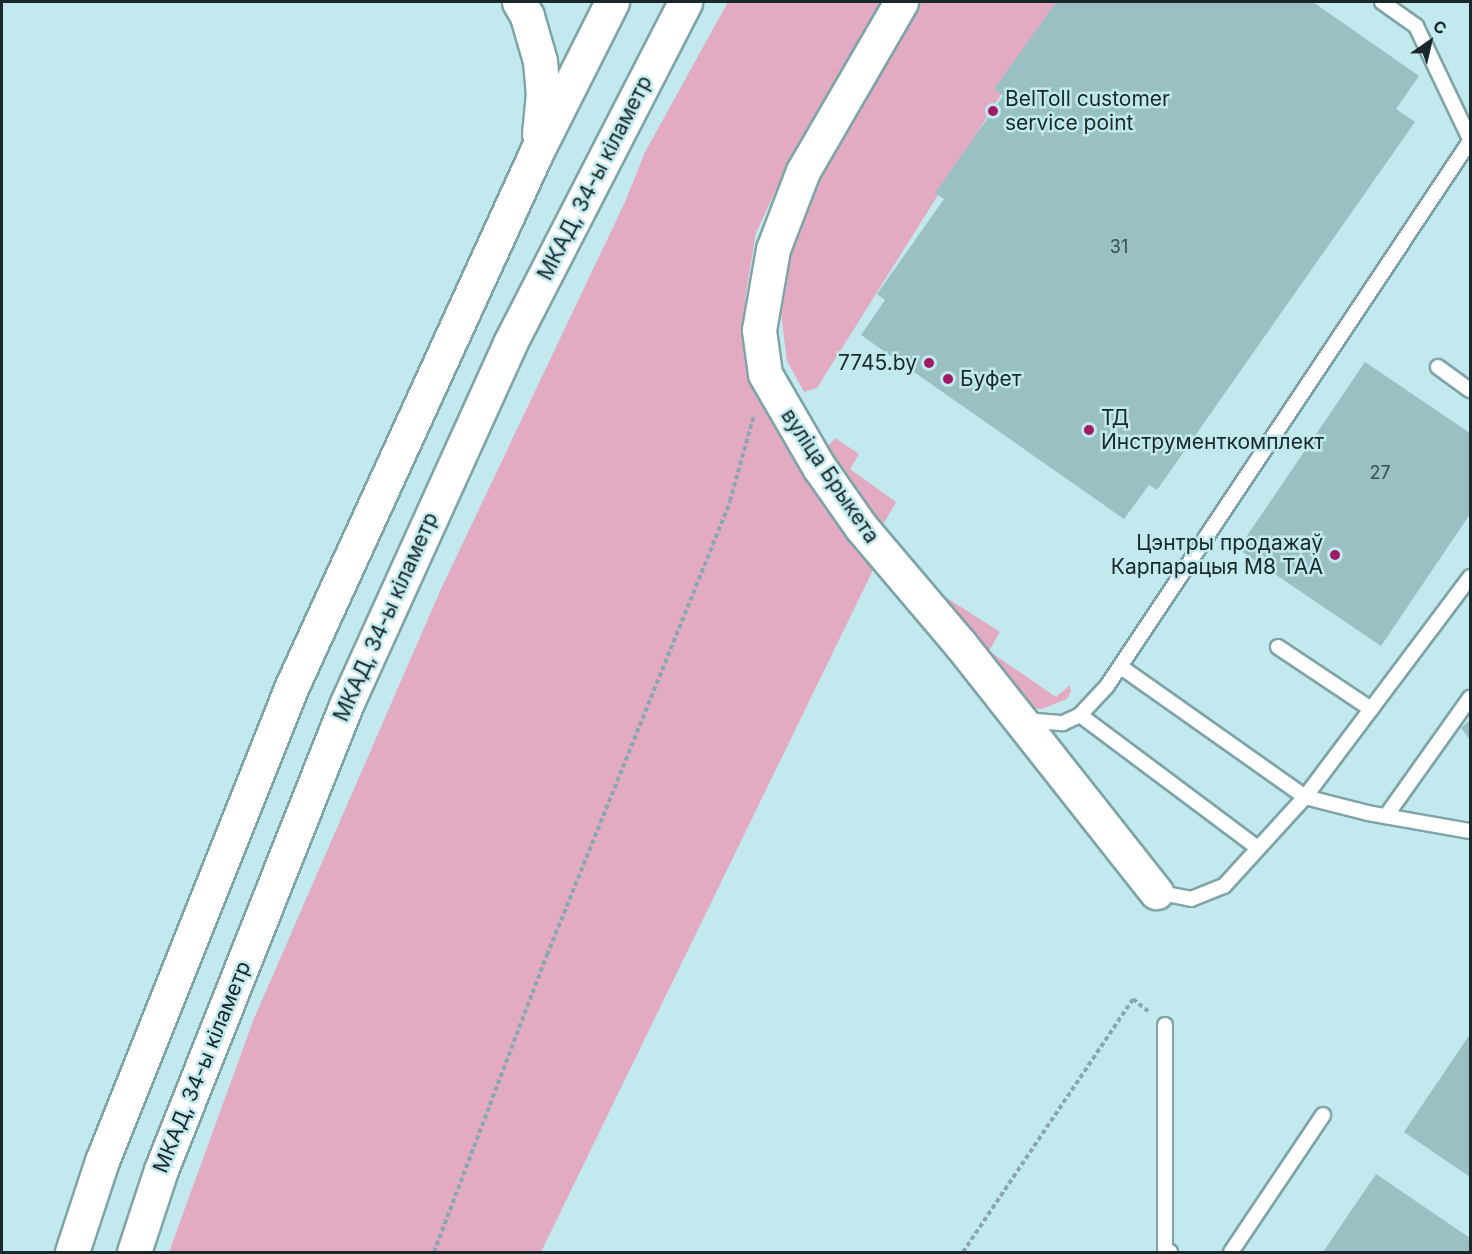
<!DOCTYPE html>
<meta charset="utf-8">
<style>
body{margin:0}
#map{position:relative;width:1472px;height:1254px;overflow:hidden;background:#c2e9ee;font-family:Inter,sans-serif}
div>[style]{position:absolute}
.green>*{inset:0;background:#e3abc2}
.building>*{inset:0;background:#9ac0c4}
.path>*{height:4px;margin-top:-2px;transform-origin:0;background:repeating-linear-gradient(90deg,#89a8ac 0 4.5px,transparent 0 7.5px)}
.roads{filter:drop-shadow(2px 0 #7fa4a8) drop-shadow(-2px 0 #7fa4a8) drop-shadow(0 2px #7fa4a8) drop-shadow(0 -2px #7fa4a8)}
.lane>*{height:14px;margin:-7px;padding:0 7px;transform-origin:7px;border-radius:7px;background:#fff}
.secondary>*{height:33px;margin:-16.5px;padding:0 16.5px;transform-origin:16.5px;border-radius:16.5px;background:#fff}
.highway>*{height:33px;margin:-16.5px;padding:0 16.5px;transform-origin:16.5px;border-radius:16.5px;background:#fff}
.dots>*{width:16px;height:16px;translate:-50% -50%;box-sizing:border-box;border:3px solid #c2e9ee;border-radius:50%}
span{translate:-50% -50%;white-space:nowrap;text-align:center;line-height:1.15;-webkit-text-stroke:5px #c2e9ee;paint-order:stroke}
.number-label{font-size:18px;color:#394e50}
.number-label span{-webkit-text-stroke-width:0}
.poi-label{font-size:21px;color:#19282a}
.left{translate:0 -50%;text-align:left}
.right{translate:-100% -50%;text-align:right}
.street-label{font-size:21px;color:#19282a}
.frame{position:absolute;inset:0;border:3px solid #19282a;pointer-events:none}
.north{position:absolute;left:1400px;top:12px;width:60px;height:60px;-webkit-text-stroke:4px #c2e9ee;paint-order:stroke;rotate:34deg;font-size:16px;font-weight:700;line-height:24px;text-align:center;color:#19282a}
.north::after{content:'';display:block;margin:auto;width:21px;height:27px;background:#19282a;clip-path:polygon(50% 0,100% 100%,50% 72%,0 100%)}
</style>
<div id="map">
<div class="green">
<div style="clip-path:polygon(728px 2px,881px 2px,797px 145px,756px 233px,745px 300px,749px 371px,875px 566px,541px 1252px,169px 1252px,253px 1021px,441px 589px,625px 202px,645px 152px)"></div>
<div style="clip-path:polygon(914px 2px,1059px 2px,817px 388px,804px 392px,787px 361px,781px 313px,782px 252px,818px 165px)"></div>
<div style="clip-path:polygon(835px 438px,859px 454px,850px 469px,896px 502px,884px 523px,875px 519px,829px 455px,828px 446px)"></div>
<div style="clip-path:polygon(947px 598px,1000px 632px,989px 651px,1056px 697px,1070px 685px,1071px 691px,1067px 699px,1042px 709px,1021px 708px,941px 609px)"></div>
</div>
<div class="building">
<div style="clip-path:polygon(1056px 2px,1313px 2px,1419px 76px,1396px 109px,1415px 122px,1157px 490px,1149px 485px,1124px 519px,861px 335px,885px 300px,877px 294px,944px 199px,935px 193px,1003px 96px,994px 89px)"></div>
<div style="clip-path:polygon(1365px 362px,1470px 433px,1470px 514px,1381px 646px,1238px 549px)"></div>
<div style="clip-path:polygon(1470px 720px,1470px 740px,1461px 728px)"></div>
<div style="clip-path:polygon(1470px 1034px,1470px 1177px,1404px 1132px)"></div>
<div style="clip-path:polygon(1376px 1174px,1470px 1238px,1470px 1252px,1323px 1252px)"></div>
</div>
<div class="path">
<div style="left:434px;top:1252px;width:318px;rotate:-69.2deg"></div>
<div style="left:547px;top:955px;width:489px;rotate:-68deg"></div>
<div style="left:730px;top:501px;width:89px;rotate:-74.4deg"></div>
<div style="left:963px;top:1252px;width:305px;rotate:-56.1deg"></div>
<div style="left:1133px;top:999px;width:22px;rotate:39deg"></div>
</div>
<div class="roads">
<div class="lane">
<div style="left:1382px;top:2px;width:42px;rotate:35.2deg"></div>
<div style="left:1416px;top:26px;width:125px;rotate:64.5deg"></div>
<div style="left:1438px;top:367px;width:39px;rotate:36deg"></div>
<div style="left:1278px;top:647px;width:112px;rotate:33.7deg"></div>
<div style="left:1121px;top:667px;width:225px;rotate:35.2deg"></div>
<div style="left:1305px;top:797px;width:65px;rotate:14.3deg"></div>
<div style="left:1368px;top:813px;width:104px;rotate:10deg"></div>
<div style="left:1080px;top:715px;width:222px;rotate:36.8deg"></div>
<div style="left:1025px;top:720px;width:38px;rotate:5deg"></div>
<div style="left:1063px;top:723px;width:19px;rotate:-25deg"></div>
<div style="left:1080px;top:715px;width:40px;rotate:-47deg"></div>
<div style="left:1107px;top:686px;width:655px;rotate:-56.33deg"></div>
<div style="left:1386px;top:816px;width:145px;rotate:-54.6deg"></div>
<div style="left:1156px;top:892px;width:36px;rotate:11deg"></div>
<div style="left:1191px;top:899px;width:35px;rotate:-22deg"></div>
<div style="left:1224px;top:886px;width:120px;rotate:-47.7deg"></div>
<div style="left:1305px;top:797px;width:275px;rotate:-53.1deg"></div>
<div style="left:1165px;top:1025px;width:224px;rotate:90deg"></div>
<div style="left:1165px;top:1249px;width:6px;rotate:31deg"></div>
<div style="left:1231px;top:1252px;width:165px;rotate:-56.1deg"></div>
</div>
<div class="secondary">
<div style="left:901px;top:2px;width:195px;rotate:120.1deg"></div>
<div style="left:803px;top:171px;width:84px;rotate:111deg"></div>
<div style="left:773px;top:249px;width:82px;rotate:99.8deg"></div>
<div style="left:759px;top:330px;width:44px;rotate:82.2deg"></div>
<div style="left:765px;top:374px;width:108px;rotate:59.9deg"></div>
<div style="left:819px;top:467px;width:73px;rotate:55deg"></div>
<div style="left:861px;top:527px;width:155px;rotate:49.7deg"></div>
<div style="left:961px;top:645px;width:315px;rotate:51.7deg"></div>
</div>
<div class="highway">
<div style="left:519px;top:2px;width:16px;rotate:60deg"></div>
<div style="left:527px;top:16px;width:47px;rotate:73.9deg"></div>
<div style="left:540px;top:61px;width:32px;rotate:85deg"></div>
<div style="left:543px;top:93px;width:41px;rotate:95.6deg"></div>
<div style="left:72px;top:1252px;width:96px;rotate:-71.8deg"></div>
<div style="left:102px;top:1161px;width:512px;rotate:-68.2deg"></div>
<div style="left:292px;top:686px;width:586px;rotate:-65.4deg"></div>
<div style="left:536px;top:153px;width:169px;rotate:-63.3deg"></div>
<div style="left:134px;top:1252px;width:86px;rotate:-71.8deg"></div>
<div style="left:161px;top:1170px;width:500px;rotate:-68.3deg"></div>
<div style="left:346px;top:705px;width:397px;rotate:-65.6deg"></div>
<div style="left:510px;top:343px;width:383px;rotate:-62.8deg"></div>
</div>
</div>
<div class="dots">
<div style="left:993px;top:111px;background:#a21a66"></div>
<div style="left:929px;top:363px;background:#a21a66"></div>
<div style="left:948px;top:379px;background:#a21a66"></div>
<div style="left:1089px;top:430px;background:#a21a66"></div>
<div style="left:1335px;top:555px;background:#a21a66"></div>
</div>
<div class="number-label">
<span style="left:1119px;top:247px">31</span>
<span style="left:1380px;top:473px">27</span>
</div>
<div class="poi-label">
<span class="left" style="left:1005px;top:111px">BelToll customer<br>service point</span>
<span class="right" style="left:917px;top:363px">7745.by</span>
<span class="left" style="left:960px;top:379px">Буфет</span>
<span class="left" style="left:1101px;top:430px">ТД<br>Инструменткомплект</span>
<span class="right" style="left:1323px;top:555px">Цэнтры продажаў<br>Карпарацыя М8 ТАА</span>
</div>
<div class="street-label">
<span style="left:595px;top:178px;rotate:-63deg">МКАД, 34-ы кіламетр</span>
<span style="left:830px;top:476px;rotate:56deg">вуліца Брыкета</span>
<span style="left:386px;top:617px;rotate:-66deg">МКАД, 34-ы кіламетр</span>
<span style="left:202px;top:1067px;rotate:-68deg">МКАД, 34-ы кіламетр</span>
</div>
<div class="frame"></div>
<div class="north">С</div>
</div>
